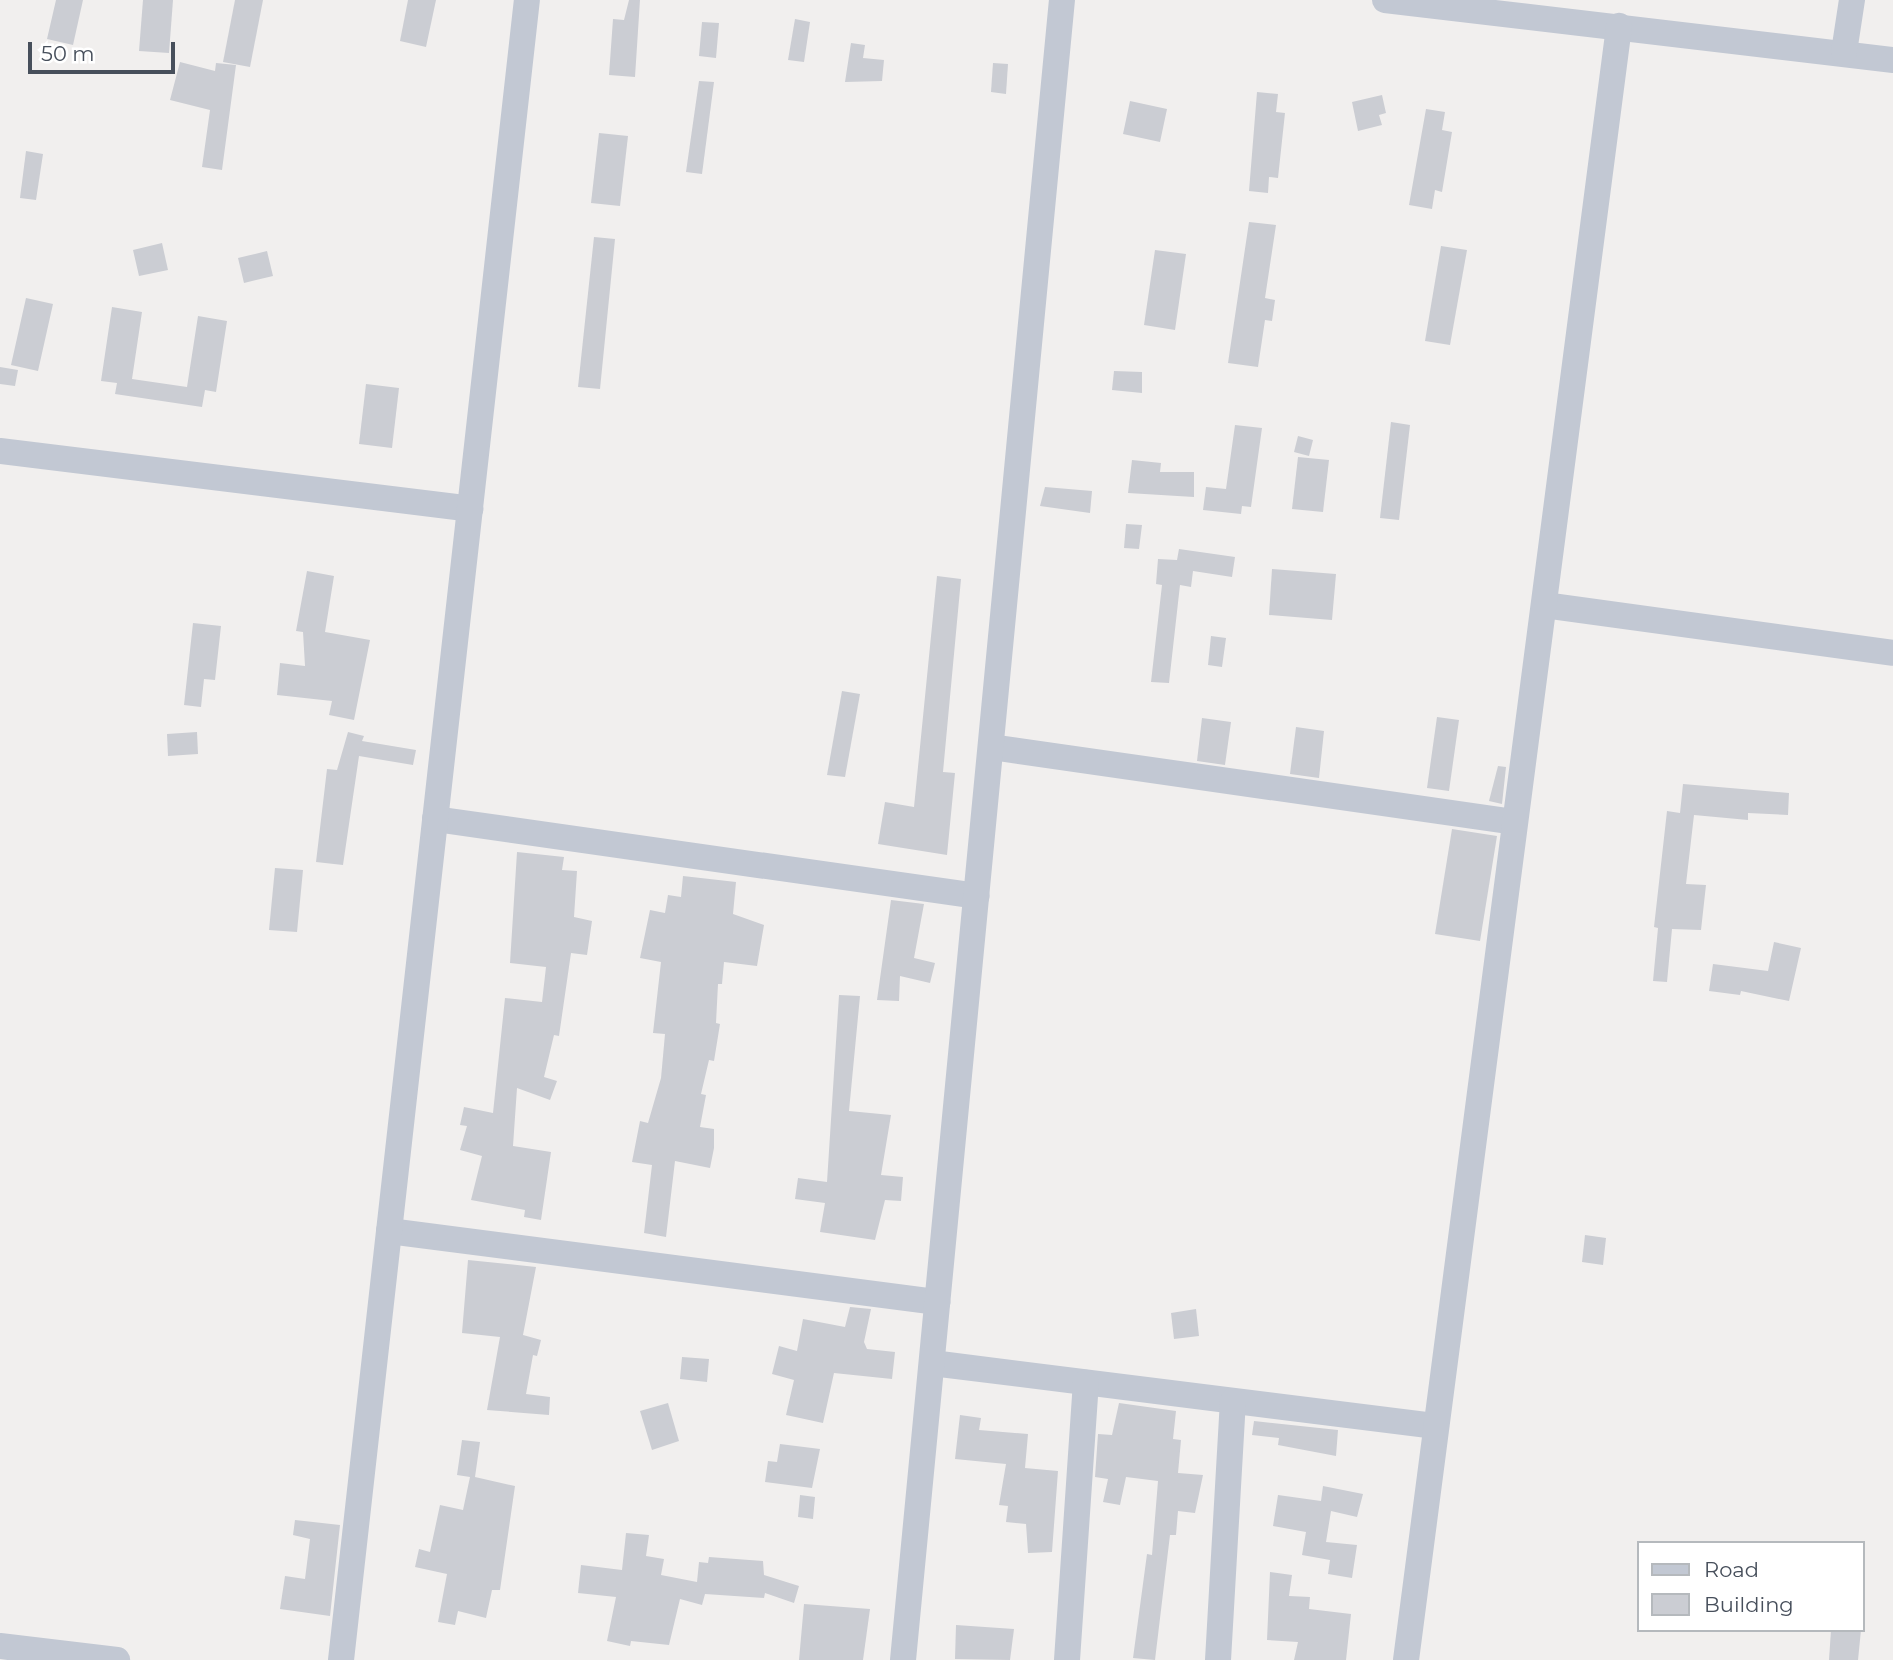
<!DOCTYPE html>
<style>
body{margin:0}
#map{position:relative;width:1893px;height:1660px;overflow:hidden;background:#f1efee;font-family:Montserrat,sans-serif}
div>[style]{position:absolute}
.building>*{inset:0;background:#cbcdd3}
.minor>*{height:26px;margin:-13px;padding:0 13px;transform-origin:13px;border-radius:13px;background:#c2c8d3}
span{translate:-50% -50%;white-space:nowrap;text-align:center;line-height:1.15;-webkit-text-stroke:7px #fff;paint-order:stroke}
.legend{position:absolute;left:1637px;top:1541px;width:228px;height:91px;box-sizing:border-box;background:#fff;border:2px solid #b5b9bd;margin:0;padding:9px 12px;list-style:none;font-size:21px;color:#474f5b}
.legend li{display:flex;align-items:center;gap:14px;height:35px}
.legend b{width:35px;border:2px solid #b5b9bd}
.scale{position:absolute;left:28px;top:42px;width:147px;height:32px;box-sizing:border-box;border:4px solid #474f5b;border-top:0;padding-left:9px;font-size:21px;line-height:24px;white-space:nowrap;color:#474f5b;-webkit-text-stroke:5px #fff;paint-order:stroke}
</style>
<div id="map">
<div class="building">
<div style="clip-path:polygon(56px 0,83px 0,73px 45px,47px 39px)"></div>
<div style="clip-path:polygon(143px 0,173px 0,169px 53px,139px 51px)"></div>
<div style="clip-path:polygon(235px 0,263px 0,250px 67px,223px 62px)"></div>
<div style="clip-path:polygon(408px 0,436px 0,426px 47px,400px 41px)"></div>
<div style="clip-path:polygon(629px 0,640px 0,635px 77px,609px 75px,613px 19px,624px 20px)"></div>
<div style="clip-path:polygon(795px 19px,810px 22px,804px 62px,788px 60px)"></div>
<div style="clip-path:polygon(702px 22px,719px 23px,716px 58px,699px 56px)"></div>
<div style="clip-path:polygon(851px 43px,865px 45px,863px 58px,884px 60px,882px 81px,845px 82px)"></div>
<div style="clip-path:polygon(180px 62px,215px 71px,216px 63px,236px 65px,222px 170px,202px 167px,210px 110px,170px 100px)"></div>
<div style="clip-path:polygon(993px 63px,1008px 64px,1006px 94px,991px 92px)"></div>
<div style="clip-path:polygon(699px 81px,714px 82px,702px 174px,686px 172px)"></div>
<div style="clip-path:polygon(1257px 92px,1278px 94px,1276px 112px,1285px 113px,1278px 178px,1269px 177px,1268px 193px,1249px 191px)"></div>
<div style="clip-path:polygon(1382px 95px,1386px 113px,1379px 115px,1382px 125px,1358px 131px,1352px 102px)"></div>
<div style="clip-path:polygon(1130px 101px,1167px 109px,1160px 142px,1123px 134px)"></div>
<div style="clip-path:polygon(1426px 109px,1445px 112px,1442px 130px,1452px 132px,1442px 192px,1435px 190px,1432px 209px,1409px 205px)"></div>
<div style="clip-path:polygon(599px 133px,628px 136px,620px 206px,591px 203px)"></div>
<div style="clip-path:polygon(26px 151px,43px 154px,36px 200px,20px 198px)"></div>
<div style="clip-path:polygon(1249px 222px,1276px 225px,1265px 298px,1275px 300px,1272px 321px,1265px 320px,1258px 367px,1228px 363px)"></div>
<div style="clip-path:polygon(594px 237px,615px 239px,600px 389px,578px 387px)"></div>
<div style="clip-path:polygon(162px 243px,168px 270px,139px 276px,133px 250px)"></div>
<div style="clip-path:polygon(1441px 246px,1467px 250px,1450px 345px,1425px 341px)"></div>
<div style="clip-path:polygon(1155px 250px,1186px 254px,1175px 330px,1144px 325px)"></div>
<div style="clip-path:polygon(267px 251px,273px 276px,244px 283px,238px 258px)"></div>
<div style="clip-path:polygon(26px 298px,53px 304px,38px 371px,11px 365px)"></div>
<div style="clip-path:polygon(112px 307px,142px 312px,132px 379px,187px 387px,198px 316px,227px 321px,216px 392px,205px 390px,202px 407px,115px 394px,117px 383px,101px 381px)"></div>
<div style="clip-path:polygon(0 367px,18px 370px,15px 386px,0 384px)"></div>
<div style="clip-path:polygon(1114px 371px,1142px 372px,1142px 393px,1112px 390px)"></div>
<div style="clip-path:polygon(366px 384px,399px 388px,392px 448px,359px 444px)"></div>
<div style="clip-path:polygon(1391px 422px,1410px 425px,1399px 520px,1380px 518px)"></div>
<div style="clip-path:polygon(1235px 425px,1262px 428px,1251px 507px,1242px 506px,1241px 514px,1203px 510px,1206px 487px,1226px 489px)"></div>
<div style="clip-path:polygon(1298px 436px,1313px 440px,1309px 456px,1294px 452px)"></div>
<div style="clip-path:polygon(1298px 457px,1329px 460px,1323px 512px,1292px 509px)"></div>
<div style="clip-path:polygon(1132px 460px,1161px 463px,1160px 472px,1194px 472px,1194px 497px,1128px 493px)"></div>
<div style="clip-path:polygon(1045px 487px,1092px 491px,1090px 513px,1040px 506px)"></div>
<div style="clip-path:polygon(1126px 524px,1142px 525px,1139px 549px,1124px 548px)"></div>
<div style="clip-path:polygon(1179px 549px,1235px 557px,1232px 577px,1193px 571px,1191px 587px,1180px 585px,1169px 683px,1151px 682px,1162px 585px,1156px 584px,1158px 559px,1177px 560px)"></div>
<div style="clip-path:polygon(1272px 569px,1336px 574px,1332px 620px,1269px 615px)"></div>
<div style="clip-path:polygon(307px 571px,334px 576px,325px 632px,370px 640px,354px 720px,329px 715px,332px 701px,277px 695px,280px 663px,305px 666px,303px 632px,296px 631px)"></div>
<div style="clip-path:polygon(937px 576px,961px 579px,943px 772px,955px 773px,947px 855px,878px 844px,885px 802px,914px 807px)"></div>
<div style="clip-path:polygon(193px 623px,221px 626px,215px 680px,204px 679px,201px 707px,184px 705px)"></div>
<div style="clip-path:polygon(1211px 636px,1226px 638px,1222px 667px,1208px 665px)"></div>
<div style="clip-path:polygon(842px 691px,860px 694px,845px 777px,827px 775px)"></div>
<div style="clip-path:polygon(1437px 717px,1459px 720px,1449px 791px,1427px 788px)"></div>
<div style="clip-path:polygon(1202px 718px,1231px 722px,1225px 765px,1197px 761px)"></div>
<div style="clip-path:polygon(1296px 727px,1324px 731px,1319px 778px,1290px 774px)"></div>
<div style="clip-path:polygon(197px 732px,198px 754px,168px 756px,167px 734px)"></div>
<div style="clip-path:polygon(348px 732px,364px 736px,362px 741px,416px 750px,413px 765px,359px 756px,343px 865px,316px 862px,327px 769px,337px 770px)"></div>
<div style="clip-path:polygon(1498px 766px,1506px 767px,1502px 804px,1489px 801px)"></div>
<div style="clip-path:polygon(1683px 784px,1789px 793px,1788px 815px,1748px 813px,1748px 820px,1694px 815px,1686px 884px,1706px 885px,1701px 930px,1672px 929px,1667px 982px,1653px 981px,1658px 928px,1654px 927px,1667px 811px,1680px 813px)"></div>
<div style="clip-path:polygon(1452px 829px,1497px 836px,1480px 941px,1435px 934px)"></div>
<div style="clip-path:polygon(517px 852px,564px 857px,562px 870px,577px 871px,574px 917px,592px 921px,587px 955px,571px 953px,559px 1036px,554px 1035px,544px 1077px,557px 1081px,550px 1100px,517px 1088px,513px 1146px,551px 1152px,541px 1220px,524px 1217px,525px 1210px,471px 1200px,482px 1156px,460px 1150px,467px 1126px,460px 1125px,464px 1107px,493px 1113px,505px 998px,542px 1002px,546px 967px,510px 963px)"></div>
<div style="clip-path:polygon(275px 868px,303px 870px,297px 932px,269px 930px)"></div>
<div style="clip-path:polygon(683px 876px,736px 882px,733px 914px,764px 925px,757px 966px,724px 962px,722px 984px,718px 984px,716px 1023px,720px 1024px,714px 1061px,709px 1060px,701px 1094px,706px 1095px,700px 1127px,714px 1129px,714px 1148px,710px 1168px,675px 1161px,666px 1237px,644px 1233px,652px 1165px,632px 1162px,640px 1121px,648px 1123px,661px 1078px,665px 1034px,653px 1033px,661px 962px,640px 958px,650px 910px,665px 913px,668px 895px,681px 897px)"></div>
<div style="clip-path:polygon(891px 900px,924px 904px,914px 958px,935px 963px,930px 983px,900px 976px,899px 1001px,877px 1000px)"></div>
<div style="clip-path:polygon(1774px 942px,1801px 948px,1789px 1001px,1741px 991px,1740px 995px,1709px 991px,1713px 964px,1768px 971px)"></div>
<div style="clip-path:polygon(839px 995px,860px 996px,849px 1111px,891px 1115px,881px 1175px,903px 1177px,901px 1201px,885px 1200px,875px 1240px,820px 1232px,825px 1203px,795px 1199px,798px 1178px,827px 1182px)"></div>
<div style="clip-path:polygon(1585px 1235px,1606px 1238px,1603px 1265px,1582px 1262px)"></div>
<div style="clip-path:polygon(468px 1260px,536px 1267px,523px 1335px,541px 1340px,537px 1356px,533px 1355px,526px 1394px,550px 1397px,549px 1415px,487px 1410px,500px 1337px,462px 1333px)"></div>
<div style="clip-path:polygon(850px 1307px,871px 1309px,864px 1342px,867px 1349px,895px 1352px,892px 1379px,834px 1373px,823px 1423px,786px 1415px,794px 1380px,772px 1374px,779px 1346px,797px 1351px,803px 1319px,845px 1327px)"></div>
<div style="clip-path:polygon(1196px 1309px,1199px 1336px,1174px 1339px,1171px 1313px)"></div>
<div style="clip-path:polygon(682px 1357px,709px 1359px,707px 1382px,680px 1379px)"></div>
<div style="clip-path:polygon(668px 1403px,679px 1441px,652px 1450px,640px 1411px)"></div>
<div style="clip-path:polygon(1119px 1403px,1176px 1411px,1173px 1439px,1181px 1440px,1178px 1473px,1203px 1475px,1195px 1513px,1178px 1511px,1176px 1535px,1170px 1535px,1155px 1660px,1133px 1658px,1147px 1554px,1152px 1555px,1158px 1481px,1126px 1477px,1120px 1505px,1103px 1502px,1108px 1479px,1095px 1477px,1098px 1434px,1112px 1435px)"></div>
<div style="clip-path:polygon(960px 1415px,981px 1418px,979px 1430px,1028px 1434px,1025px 1468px,1058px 1471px,1052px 1552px,1028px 1553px,1026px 1524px,1006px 1522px,1008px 1506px,999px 1505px,1006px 1464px,955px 1459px)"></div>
<div style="clip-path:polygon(1254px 1421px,1338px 1430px,1336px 1456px,1278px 1445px,1279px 1438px,1252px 1435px)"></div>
<div style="clip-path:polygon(462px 1440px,480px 1442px,475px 1477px,515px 1486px,500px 1590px,492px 1590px,486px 1618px,458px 1611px,455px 1625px,438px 1622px,447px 1574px,415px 1567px,419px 1549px,430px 1552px,440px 1505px,463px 1510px,470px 1477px,457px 1475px)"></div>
<div style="clip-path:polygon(780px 1444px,820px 1449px,812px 1488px,765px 1482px,768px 1461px,777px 1462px)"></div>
<div style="clip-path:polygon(1323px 1486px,1363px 1494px,1357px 1517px,1331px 1511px,1326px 1542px,1357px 1545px,1352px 1578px,1328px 1574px,1330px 1560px,1302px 1555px,1306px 1532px,1273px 1526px,1278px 1495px,1321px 1501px)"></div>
<div style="clip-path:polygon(800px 1495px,815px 1497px,813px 1519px,798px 1517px)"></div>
<div style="clip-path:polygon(295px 1520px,340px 1525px,330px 1616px,280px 1609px,285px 1576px,305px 1579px,310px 1539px,293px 1535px)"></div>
<div style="clip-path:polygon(626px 1533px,649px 1535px,646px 1556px,664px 1559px,661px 1575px,697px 1582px,699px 1562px,708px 1563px,709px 1557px,763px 1561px,764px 1575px,799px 1586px,794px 1603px,765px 1593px,764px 1598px,705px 1594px,702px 1605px,680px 1599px,669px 1645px,631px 1641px,630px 1646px,607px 1641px,616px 1597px,578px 1593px,581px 1565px,622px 1570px)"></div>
<div style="clip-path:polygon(1270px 1572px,1292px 1575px,1289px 1596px,1310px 1597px,1309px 1609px,1351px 1614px,1346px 1660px,1294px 1660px,1298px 1642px,1267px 1640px)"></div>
<div style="clip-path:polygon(804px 1604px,870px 1609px,863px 1660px,799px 1660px)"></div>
<div style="clip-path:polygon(956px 1625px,1014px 1629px,1010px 1660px,955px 1659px)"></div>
<div style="clip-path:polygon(1831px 1630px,1861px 1630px,1858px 1660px,1829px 1660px)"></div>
</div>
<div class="minor">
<div style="left:1385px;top:0;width:512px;rotate:6.74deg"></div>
<div style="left:1844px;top:52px;width:53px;rotate:-81.3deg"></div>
<div style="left:0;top:451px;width:474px;rotate:7deg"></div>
<div style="left:1544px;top:605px;width:352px;rotate:7.8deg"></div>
<div style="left:991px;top:747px;width:529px;rotate:8.15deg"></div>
<div style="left:435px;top:819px;width:547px;rotate:8.09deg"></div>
<div style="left:389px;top:1231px;width:553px;rotate:7.38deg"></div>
<div style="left:932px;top:1363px;width:508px;rotate:7.13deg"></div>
<div style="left:0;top:1646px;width:118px;rotate:6.8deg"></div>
<div style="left:341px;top:1660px;width:1670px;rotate:-83.61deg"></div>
<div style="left:903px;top:1660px;width:1668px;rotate:-84.53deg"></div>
<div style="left:1067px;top:1660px;width:278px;rotate:-86.1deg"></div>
<div style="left:1218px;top:1660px;width:259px;rotate:-86.7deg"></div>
<div style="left:1406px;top:1660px;width:1648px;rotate:-82.57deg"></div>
</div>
<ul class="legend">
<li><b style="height:9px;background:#c2c8d3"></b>Road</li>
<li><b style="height:19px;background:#cbcdd3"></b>Building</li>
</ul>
<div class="scale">50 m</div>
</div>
